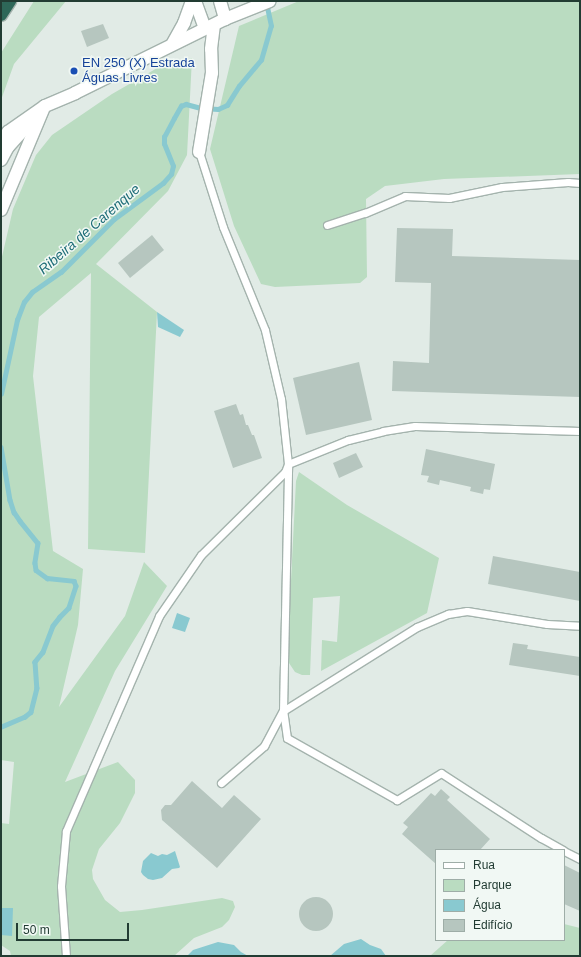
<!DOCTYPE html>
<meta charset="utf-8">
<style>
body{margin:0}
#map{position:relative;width:581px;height:957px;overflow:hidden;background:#e1ebe6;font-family:Helvetica,sans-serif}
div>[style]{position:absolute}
.green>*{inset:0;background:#badcc1}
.water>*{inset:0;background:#89c9d0}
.stream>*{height:4.5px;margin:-2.25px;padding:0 2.25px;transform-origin:2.25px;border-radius:2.25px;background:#89c9d0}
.building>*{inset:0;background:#b6c6bf}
.round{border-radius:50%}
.roads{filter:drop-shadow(1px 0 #a4b3ad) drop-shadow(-1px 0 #a4b3ad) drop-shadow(0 1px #a4b3ad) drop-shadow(0 -1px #a4b3ad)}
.lane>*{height:7px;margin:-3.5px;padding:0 3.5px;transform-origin:3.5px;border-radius:3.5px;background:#fff}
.street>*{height:12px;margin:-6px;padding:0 6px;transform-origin:6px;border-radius:6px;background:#fff}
.secondary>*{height:12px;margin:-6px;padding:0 6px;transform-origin:6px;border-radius:6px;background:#fff}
.highway>*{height:12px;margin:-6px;padding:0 6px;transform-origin:6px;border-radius:6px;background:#2e6758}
.dots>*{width:11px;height:11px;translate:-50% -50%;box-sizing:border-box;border:2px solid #f1f8f4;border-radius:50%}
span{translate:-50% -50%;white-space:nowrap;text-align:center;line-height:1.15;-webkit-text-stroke:3px #f1f8f4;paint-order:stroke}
.transit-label{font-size:13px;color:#164399}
.left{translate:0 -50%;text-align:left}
.water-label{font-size:14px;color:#1d6d77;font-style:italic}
.frame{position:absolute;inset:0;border:2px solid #223c33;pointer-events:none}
.legend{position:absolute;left:435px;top:849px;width:130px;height:92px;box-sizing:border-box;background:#f1f8f4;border:1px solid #9eada7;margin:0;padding:5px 7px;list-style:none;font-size:12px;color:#223c33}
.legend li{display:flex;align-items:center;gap:8px;height:20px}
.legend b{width:20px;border:1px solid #9eada7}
.scale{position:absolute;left:16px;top:923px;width:113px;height:18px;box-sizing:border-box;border:2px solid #223c33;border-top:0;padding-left:5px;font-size:12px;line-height:14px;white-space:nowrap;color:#223c33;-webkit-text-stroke:3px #f1f8f4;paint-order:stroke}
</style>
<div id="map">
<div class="green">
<div style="clip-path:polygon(34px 1px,66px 1px,14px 64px,1px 100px,1px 53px)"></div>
<div style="clip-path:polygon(299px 1px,580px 1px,580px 174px,444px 179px,385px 186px,366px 199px,367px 277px,360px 283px,275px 287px,261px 284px,234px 226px,210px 149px,239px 26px)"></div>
<div style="clip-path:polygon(192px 58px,187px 155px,168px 191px,96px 264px,157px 312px,145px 553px,88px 549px,91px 273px,39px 317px,33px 376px,53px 551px,83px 569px,78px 625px,59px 707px,125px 616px,144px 562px,167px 586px,115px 671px,65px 782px,118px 762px,135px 780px,135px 793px,120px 823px,99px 849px,92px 870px,93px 879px,105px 900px,120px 912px,142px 910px,222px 898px,233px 901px,235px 907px,229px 920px,222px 927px,194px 938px,174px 956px,11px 956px,10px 951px,1px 945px,1px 823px,9px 824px,14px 762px,1px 760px,1px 261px,13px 209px,36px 155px,52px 135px,112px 94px,159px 67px)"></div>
<div style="clip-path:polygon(299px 472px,347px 505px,439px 558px,427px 613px,321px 671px,322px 640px,337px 642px,340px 596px,313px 598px,310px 675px,302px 675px,295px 672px,287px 660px,296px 481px)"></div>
<div style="clip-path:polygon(564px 924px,580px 928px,580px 956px,430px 956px,448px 940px,564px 940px)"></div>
</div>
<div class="water">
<div style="clip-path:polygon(157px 312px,184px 330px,180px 337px,158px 327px)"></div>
<div style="clip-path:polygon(177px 613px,190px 618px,185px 632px,172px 628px)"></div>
<div style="clip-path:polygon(175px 851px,180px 867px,179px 868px,172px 869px,162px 878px,153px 880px,148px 879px,143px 875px,141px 872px,143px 861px,151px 853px,158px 856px,162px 854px,167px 855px)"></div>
<div style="clip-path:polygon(1px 908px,13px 908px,12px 936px,1px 935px)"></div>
<div style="clip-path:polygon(361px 939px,370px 945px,381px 949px,386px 956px,330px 956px,344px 944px)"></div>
<div style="clip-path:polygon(218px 942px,234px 945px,241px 952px,248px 956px,187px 956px,193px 950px)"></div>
</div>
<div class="stream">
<div style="left:1px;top:394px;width:76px;rotate:-77.8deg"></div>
<div style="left:17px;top:320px;width:19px;rotate:-69deg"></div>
<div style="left:24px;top:302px;width:13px;rotate:-51deg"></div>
<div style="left:32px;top:292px;width:35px;rotate:-35deg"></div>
<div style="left:61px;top:272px;width:75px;rotate:-45deg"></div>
<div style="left:114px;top:219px;width:61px;rotate:-36.3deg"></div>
<div style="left:163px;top:183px;width:12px;rotate:-48deg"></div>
<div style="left:171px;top:174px;width:8px;rotate:-76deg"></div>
<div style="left:173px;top:166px;width:24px;rotate:-112deg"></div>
<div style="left:164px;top:144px;width:7px;rotate:-90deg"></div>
<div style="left:164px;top:137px;width:21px;rotate:-62deg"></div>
<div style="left:174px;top:118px;width:14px;rotate:-60deg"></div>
<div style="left:181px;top:106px;width:5px;rotate:-22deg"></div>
<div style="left:186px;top:104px;width:16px;rotate:15deg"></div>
<div style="left:201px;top:108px;width:17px;rotate:3deg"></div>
<div style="left:218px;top:109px;width:10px;rotate:-24deg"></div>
<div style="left:227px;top:105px;width:22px;rotate:-58deg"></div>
<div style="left:239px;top:86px;width:34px;rotate:-50deg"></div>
<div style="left:261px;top:60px;width:35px;rotate:-74deg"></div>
<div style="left:271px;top:26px;width:24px;rotate:-102deg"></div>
<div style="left:1px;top:447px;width:54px;rotate:80.4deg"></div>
<div style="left:10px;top:500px;width:13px;rotate:72deg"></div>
<div style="left:14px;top:512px;width:11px;rotate:56deg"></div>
<div style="left:20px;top:521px;width:28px;rotate:51deg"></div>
<div style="left:38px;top:543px;width:20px;rotate:99deg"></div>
<div style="left:35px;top:563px;width:7px;rotate:82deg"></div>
<div style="left:36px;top:570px;width:14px;rotate:36deg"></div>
<div style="left:47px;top:578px;width:27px;rotate:6deg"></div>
<div style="left:74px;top:581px;width:5px;rotate:68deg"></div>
<div style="left:76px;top:586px;width:23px;rotate:108deg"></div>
<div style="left:69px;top:608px;width:13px;rotate:135deg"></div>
<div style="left:60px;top:617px;width:11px;rotate:128deg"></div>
<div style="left:53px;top:626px;width:28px;rotate:111deg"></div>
<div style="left:43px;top:652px;width:13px;rotate:129deg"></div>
<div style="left:35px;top:662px;width:26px;rotate:86deg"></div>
<div style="left:37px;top:688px;width:25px;rotate:104deg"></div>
<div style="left:31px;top:712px;width:8px;rotate:140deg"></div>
<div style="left:25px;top:717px;width:26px;rotate:157deg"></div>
</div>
<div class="building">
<div style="clip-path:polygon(103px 24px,109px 38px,87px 47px,81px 31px)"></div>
<div style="clip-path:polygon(397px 228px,453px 229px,452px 256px,580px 260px,580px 397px,392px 391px,393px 361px,429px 363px,431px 283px,395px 282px)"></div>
<div style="clip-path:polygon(152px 235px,164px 250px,130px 278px,118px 263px)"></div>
<div style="clip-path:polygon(359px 362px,372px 420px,306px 435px,293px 378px)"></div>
<div style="clip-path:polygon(236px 404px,240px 415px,243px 414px,246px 425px,248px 425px,252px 435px,254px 435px,262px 458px,233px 468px,214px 411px)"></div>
<div style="clip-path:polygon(426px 449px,495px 464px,490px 490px,484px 489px,483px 494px,470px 491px,471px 487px,440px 480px,439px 485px,427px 482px,429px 476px,421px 475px)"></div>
<div style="clip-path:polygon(356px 453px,363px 467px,339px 478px,333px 463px)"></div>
<div style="clip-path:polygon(493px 556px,580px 572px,580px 601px,488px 584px)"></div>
<div style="clip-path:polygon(513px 643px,528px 645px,527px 649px,580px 657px,580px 676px,509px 665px)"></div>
<div style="clip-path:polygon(192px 781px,222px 808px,234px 795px,261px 819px,217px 868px,162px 820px,161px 810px,165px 805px,171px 805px)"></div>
<div style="clip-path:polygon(441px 789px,450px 797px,447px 800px,490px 839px,480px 850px,436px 850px,436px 864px,402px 834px,408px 827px,403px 823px,431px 793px,435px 796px)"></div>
<div style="clip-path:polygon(564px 865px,580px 873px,580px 911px,564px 904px)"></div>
<div class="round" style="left:299px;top:897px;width:34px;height:34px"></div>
</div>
<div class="roads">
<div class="lane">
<div style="left:327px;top:225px;width:40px;rotate:-18deg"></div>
<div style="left:365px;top:213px;width:43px;rotate:-23deg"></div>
<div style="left:405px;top:196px;width:44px;rotate:2.6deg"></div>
<div style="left:449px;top:198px;width:54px;rotate:-11.7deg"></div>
<div style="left:502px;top:187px;width:66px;rotate:-4.3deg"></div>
<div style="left:568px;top:182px;width:12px;rotate:5deg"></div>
<div style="left:221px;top:783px;width:57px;rotate:-40.7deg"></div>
<div style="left:264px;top:746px;width:40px;rotate:-62deg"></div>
<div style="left:283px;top:711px;width:158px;rotate:-32.1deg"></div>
<div style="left:417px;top:627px;width:34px;rotate:-23deg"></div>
<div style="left:448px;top:614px;width:19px;rotate:-9deg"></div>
<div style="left:467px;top:611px;width:81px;rotate:9.2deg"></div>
<div style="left:547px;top:624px;width:33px;rotate:3deg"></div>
<div style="left:563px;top:850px;width:25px;rotate:-151deg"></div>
<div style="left:541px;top:838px;width:119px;rotate:-147deg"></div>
<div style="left:441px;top:773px;width:52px;rotate:148.5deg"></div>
<div style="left:397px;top:800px;width:126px;rotate:-150.6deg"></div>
<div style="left:287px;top:738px;width:27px;rotate:-98deg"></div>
<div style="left:283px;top:711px;width:247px;rotate:-88.8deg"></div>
<div style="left:288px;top:464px;width:65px;rotate:-21.8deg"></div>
<div style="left:348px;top:440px;width:36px;rotate:-14deg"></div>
<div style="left:383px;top:431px;width:32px;rotate:-9deg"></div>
<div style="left:415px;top:426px;width:165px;rotate:1.7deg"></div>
<div style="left:564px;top:851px;width:18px;rotate:27deg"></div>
<div style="left:66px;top:956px;width:70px;rotate:-94.1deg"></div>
<div style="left:61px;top:886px;width:55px;rotate:-84.8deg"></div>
<div style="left:66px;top:831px;width:234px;rotate:-66.6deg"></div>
<div style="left:159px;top:616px;width:74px;rotate:-55.5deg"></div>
<div style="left:201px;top:555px;width:118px;rotate:-44.7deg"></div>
<div style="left:285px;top:472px;width:9px;rotate:-69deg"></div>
<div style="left:288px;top:464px;width:65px;rotate:-96.1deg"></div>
<div style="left:281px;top:399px;width:71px;rotate:-103.1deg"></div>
<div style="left:265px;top:330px;width:111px;rotate:-112.2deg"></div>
<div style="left:223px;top:227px;width:79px;rotate:-107.7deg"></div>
</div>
<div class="street">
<div style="left:199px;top:152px;width:80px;rotate:-80.7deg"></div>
<div style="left:212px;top:73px;width:24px;rotate:-92deg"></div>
<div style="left:211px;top:49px;width:24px;rotate:-83deg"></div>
</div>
<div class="secondary">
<div style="left:195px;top:1px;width:29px;rotate:70deg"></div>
<div style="left:220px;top:1px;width:19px;rotate:74deg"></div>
<div style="left:173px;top:43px;width:23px;rotate:-61deg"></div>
<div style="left:184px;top:23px;width:23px;rotate:-70deg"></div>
<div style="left:1px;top:144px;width:14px;rotate:-60deg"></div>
<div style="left:8px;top:132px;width:45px;rotate:-35.1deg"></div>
<div style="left:45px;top:106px;width:33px;rotate:-23deg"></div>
<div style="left:75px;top:93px;width:167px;rotate:-26.3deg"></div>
<div style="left:225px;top:19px;width:48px;rotate:-21.8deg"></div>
<div style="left:1px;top:160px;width:15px;rotate:-62deg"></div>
<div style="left:8px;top:147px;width:30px;rotate:-48deg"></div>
<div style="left:1px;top:210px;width:112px;rotate:-67.3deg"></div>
</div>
<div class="highway">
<div style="left:1px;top:15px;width:17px;rotate:-57deg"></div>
</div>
</div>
<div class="dots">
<div style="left:74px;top:71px;background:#1a4fb4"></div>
</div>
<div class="transit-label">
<span class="left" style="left:82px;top:71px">EN 250 (X) Estrada<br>Águas Livres</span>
</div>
<div class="water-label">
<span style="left:89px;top:229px;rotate:-41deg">Ribeira de Carenque</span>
</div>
<div class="frame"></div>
<ul class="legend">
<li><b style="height:5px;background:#fff"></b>Rua</li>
<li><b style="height:11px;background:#badcc1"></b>Parque</li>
<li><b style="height:11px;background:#89c9d0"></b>Água</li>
<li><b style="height:11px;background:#b6c6bf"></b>Edifício</li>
</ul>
<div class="scale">50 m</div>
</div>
